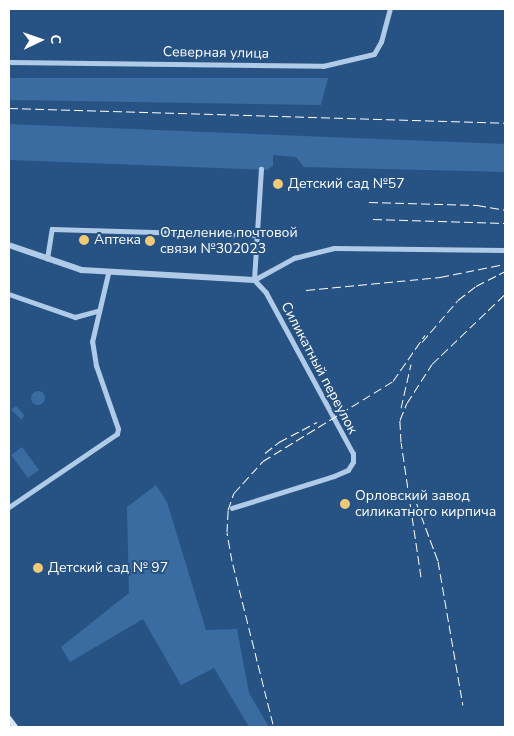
<!DOCTYPE html>
<meta charset="utf-8">
<style>
body{margin:0}
#map{position:relative;width:514px;height:736px;overflow:hidden;background:#275284;font-family:"Nunito Sans",sans-serif}
div>[style]{position:absolute}
.green>*{inset:0;background:#3b6ca1}
.round{border-radius:50%}
.minor>*{height:4.5px;margin:-2.25px;padding:0 2.25px;transform-origin:2.25px;border-radius:2.25px;background:#b0cbe7}
.tertiary>*{height:5.5px;margin:-2.75px;padding:0 2.75px;transform-origin:2.75px;border-radius:2.75px;background:#b0cbe7}
.secondary>*{height:6px;margin:-3px;padding:0 3px;transform-origin:3px;border-radius:3px;background:#dae7f7}
.rail>*{height:1px;margin-top:-0.5px;transform-origin:0;background:repeating-linear-gradient(90deg,#fff 0 9px,transparent 0 13px)}
.dots>*{width:14px;height:14px;translate:-50% -50%;box-sizing:border-box;border:2px solid #275284;border-radius:50%}
span{translate:-50% -50%;white-space:nowrap;text-align:center;line-height:1.15;-webkit-text-stroke:4px #275284;paint-order:stroke}
.street-label{font-size:14px;color:#fff}
.poi-label{font-size:14px;color:#fff}
.left{translate:0 -50%;text-align:left}
.frame{position:absolute;inset:0;border:10px solid #fff;pointer-events:none}
.north{position:absolute;left:15px;top:15px;width:50px;height:50px;-webkit-text-stroke:4px #275284;paint-order:stroke;rotate:87deg;font-size:14px;font-weight:700;line-height:20px;text-align:center;color:#fff}
.north::after{content:'';display:block;margin:auto;width:18px;height:22px;background:#fff;clip-path:polygon(50% 0,100% 100%,50% 72%,0 100%)}
</style>
<div id="map">
<div class="green">
<div style="clip-path:polygon(9px 78px,328px 78px,321px 105px,9px 100px)"></div>
<div style="clip-path:polygon(9px 124px,505px 144px,505px 172px,304px 167px,296px 157px,273px 155px,273px 166px,267px 170px,9px 160px)"></div>
<div class="round" style="left:31px;top:391px;width:14px;height:14px"></div>
<div style="clip-path:polygon(16px 406px,24px 415px,22px 420px,11px 410px)"></div>
<div style="clip-path:polygon(22px 447px,39px 470px,28px 478px,11px 455px)"></div>
<div style="clip-path:polygon(156px 485px,167px 502px,206px 630px,237px 629px,249px 693px,269px 727px,249px 727px,214px 668px,181px 685px,143px 619px,70px 662px,61px 647px,129px 593px,127px 507px)"></div>
</div>
<div class="minor">
<div style="left:9px;top:62px;width:314px;rotate:0.7deg"></div>
<div style="left:323px;top:66px;width:52px;rotate:-13.2deg"></div>
<div style="left:374px;top:54px;width:14px;rotate:-60deg"></div>
<div style="left:381px;top:42px;width:34px;rotate:-75deg"></div>
<div style="left:47px;top:259px;width:30px;rotate:-81deg"></div>
<div style="left:52px;top:229px;width:205px;rotate:1.7deg"></div>
<div style="left:254px;top:280px;width:46px;rotate:-28.8deg"></div>
<div style="left:294px;top:258px;width:41px;rotate:-14deg"></div>
<div style="left:334px;top:248px;width:171px;rotate:0.7deg"></div>
<div style="left:254px;top:280px;width:111px;rotate:-86.4deg"></div>
<div style="left:9px;top:294px;width:70px;rotate:19.2deg"></div>
<div style="left:75px;top:317px;width:24px;rotate:-15deg"></div>
<div style="left:9px;top:507px;width:130px;rotate:-34.1deg"></div>
<div style="left:117px;top:434px;width:5px;rotate:-79deg"></div>
<div style="left:118px;top:429px;width:67px;rotate:-109.2deg"></div>
<div style="left:96px;top:366px;width:24px;rotate:-99deg"></div>
<div style="left:92px;top:342px;width:70px;rotate:-76.8deg"></div>
<div style="left:232px;top:508px;width:107px;rotate:-17.4deg"></div>
<div style="left:334px;top:476px;width:15px;rotate:-23deg"></div>
<div style="left:348px;top:470px;width:9px;rotate:-58deg"></div>
<div style="left:353px;top:462px;width:8px;rotate:-90deg"></div>
<div style="left:353px;top:454px;width:183px;rotate:-118.4deg"></div>
<div style="left:266px;top:293px;width:18px;rotate:-133deg"></div>
</div>
<div class="tertiary">
<div style="left:9px;top:245px;width:77px;rotate:18.9deg"></div>
<div style="left:82px;top:270px;width:172px;rotate:3.3deg"></div>
</div>
<div class="secondary">
<div style="left:9px;top:719px;width:10px;rotate:53deg"></div>
</div>
<div class="rail">
<div style="left:9px;top:108px;width:496px;rotate:1.7deg"></div>
<div style="left:369px;top:202px;width:108px;rotate:1.6deg"></div>
<div style="left:477px;top:205px;width:28px;rotate:10deg"></div>
<div style="left:373px;top:219px;width:132px;rotate:1.7deg"></div>
<div style="left:306px;top:290px;width:135px;rotate:-5.5deg"></div>
<div style="left:440px;top:277px;width:66px;rotate:-11.3deg"></div>
<div style="left:422px;top:342px;width:55px;rotate:-49.4deg"></div>
<div style="left:458px;top:300px;width:23px;rotate:-38deg"></div>
<div style="left:476px;top:286px;width:33px;rotate:-27deg"></div>
<div style="left:401px;top:408px;width:45px;rotate:-77.2deg"></div>
<div style="left:265px;top:453px;width:18px;rotate:-38deg"></div>
<div style="left:279px;top:442px;width:43px;rotate:-27.8deg"></div>
<div style="left:412px;top:491px;width:75px;rotate:69.6deg"></div>
<div style="left:438px;top:561px;width:146px;rotate:80.2deg"></div>
<div style="left:421px;top:577px;width:136px;rotate:-98.4deg"></div>
<div style="left:401px;top:442px;width:22px;rotate:-93deg"></div>
<div style="left:400px;top:420px;width:18px;rotate:-68deg"></div>
<div style="left:407px;top:403px;width:46px;rotate:-57.3deg"></div>
<div style="left:432px;top:364px;width:101px;rotate:-43.8deg"></div>
<div style="left:273px;top:724px;width:168px;rotate:-104.1deg"></div>
<div style="left:232px;top:561px;width:29px;rotate:-100deg"></div>
<div style="left:227px;top:532px;width:22px;rotate:-87deg"></div>
<div style="left:228px;top:510px;width:18px;rotate:-71deg"></div>
<div style="left:234px;top:493px;width:43px;rotate:-47.8deg"></div>
<div style="left:263px;top:461px;width:153px;rotate:-31.6deg"></div>
<div style="left:393px;top:381px;width:56px;rotate:-55.2deg"></div>
</div>
<div class="dots">
<div style="left:278px;top:184px;background:#f0ca76"></div>
<div style="left:84px;top:240px;background:#f0ca76"></div>
<div style="left:150px;top:241px;background:#f0ca76"></div>
<div style="left:345px;top:504px;background:#f0ca76"></div>
<div style="left:38px;top:568px;background:#f0ca76"></div>
</div>
<div class="street-label">
<span style="left:216px;top:53px;rotate:1deg">Северная улица</span>
<span style="left:319px;top:368px;rotate:62deg">Силикатный переулок</span>
</div>
<div class="poi-label">
<span class="left" style="left:288px;top:184px">Детский сад №57</span>
<span class="left" style="left:160px;top:241px">Отделение почтовой<br>связи №302023</span>
<span class="left" style="left:94px;top:240px">Аптека</span>
<span class="left" style="left:355px;top:504px">Орловский завод<br>силикатного кирпича</span>
<span class="left" style="left:48px;top:568px">Детский сад № 97</span>
</div>
<div class="frame"></div>
<div class="north">С</div>
</div>
